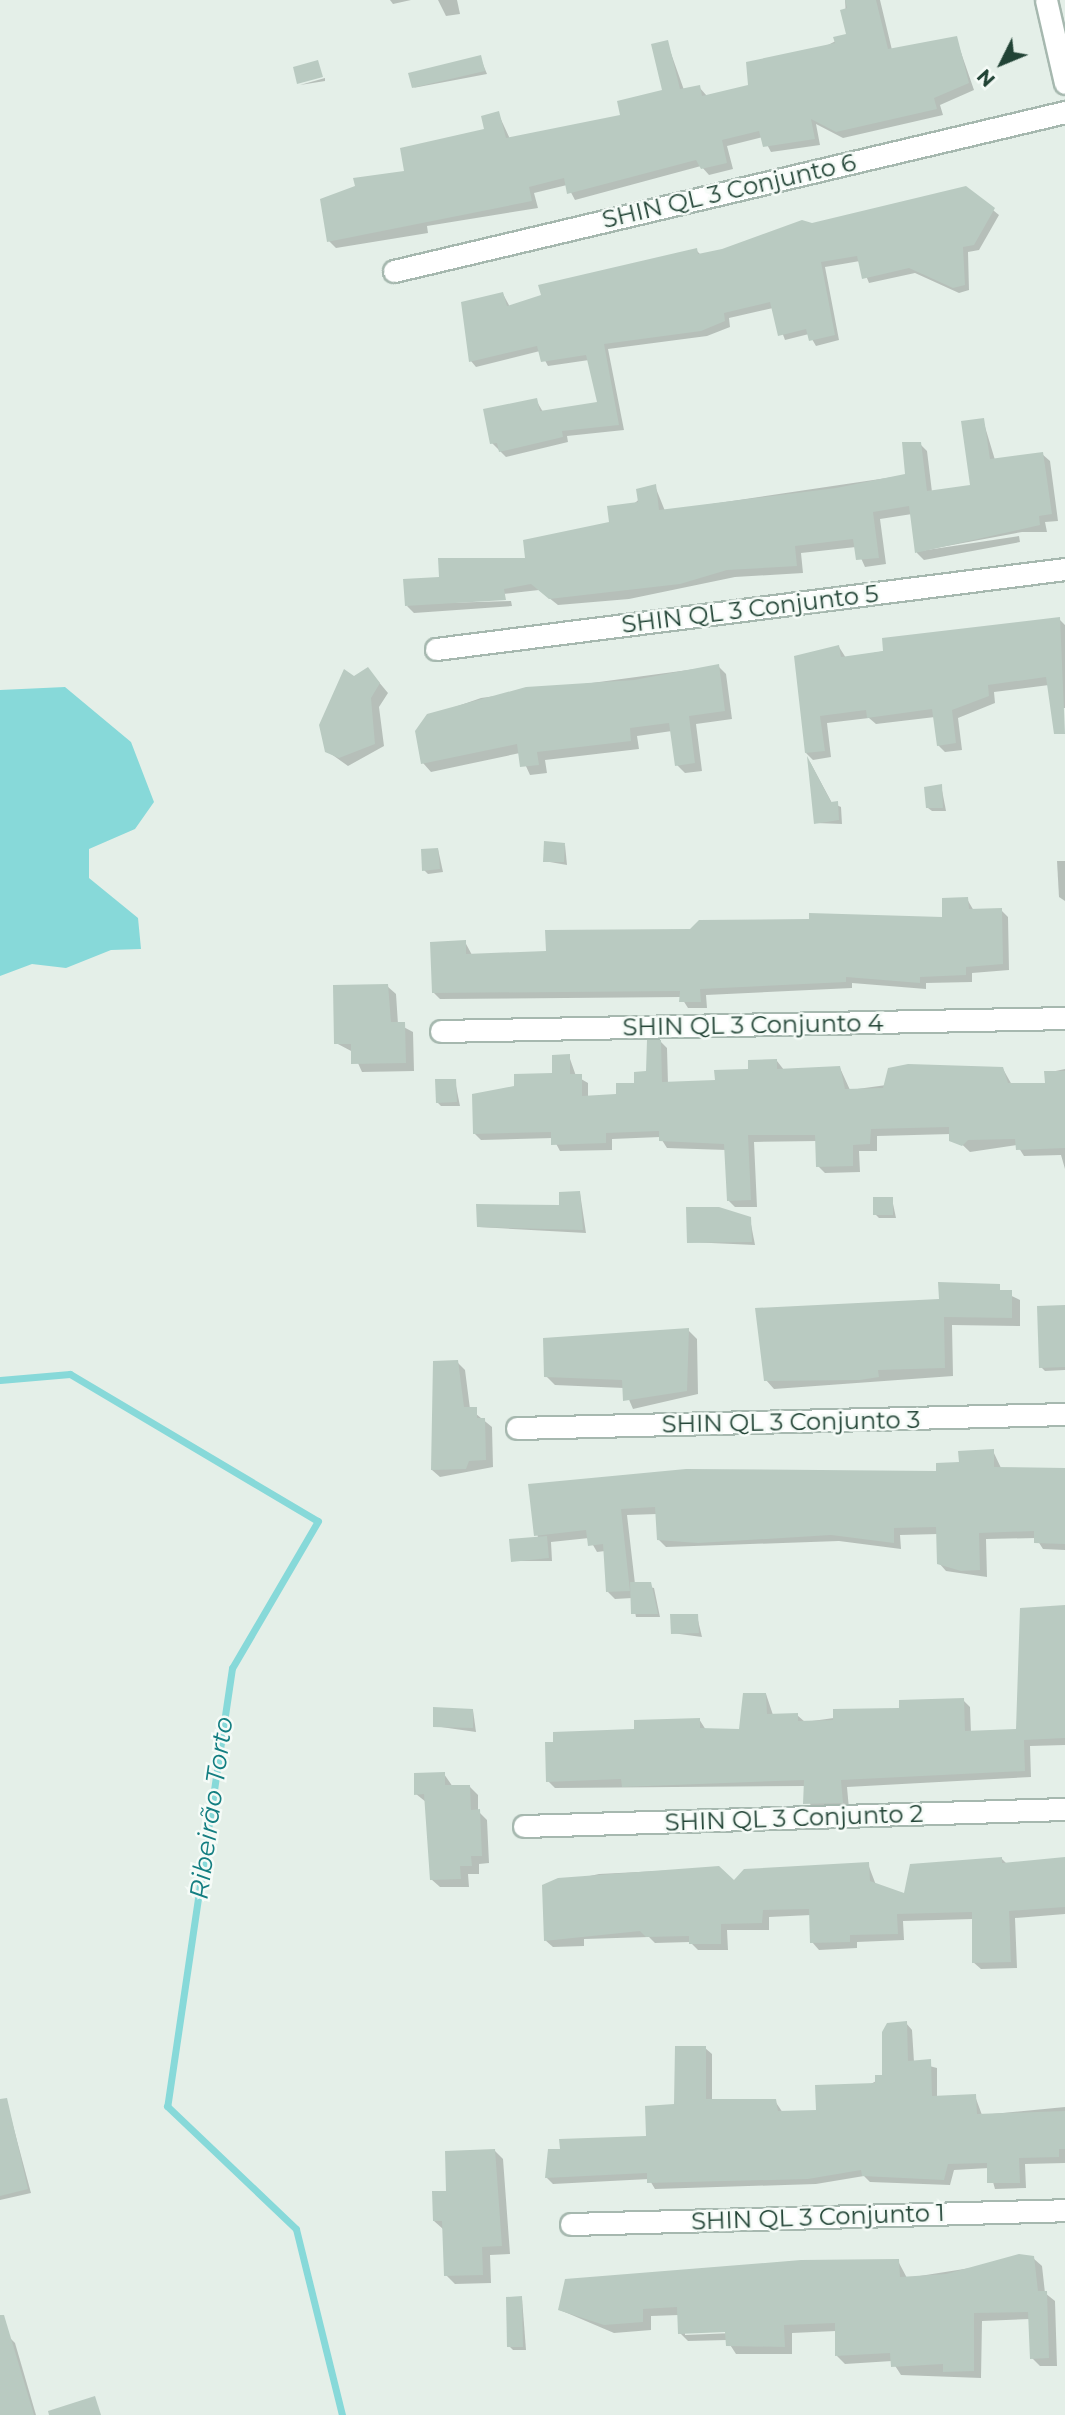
<!DOCTYPE html>
<meta charset="utf-8">
<style>
body{margin:0}
#map{position:relative;width:1065px;height:2415px;overflow:hidden;background:#e4efe8;font-family:Montserrat,sans-serif}
div>[style]{position:absolute}
.water>*{inset:0;background:#87d9d9}
.shadow>*{inset:0;background:#0003}
.stream>*{height:7px;margin:-3.5px;padding:0 3.5px;transform-origin:3.5px;border-radius:3.5px;background:#87d9d9}
.building>*{inset:0;background:#b9cac1}
.roads{filter:drop-shadow(2px 0 #a6b8af) drop-shadow(-2px 0 #a6b8af) drop-shadow(0 2px #a6b8af) drop-shadow(0 -2px #a6b8af)}
.minor>*{height:21px;margin:-10.5px;padding:0 10.5px;transform-origin:10.5px;border-radius:10.5px;background:#fff}
span{translate:-50% -50%;white-space:nowrap;text-align:center;line-height:1.15;-webkit-text-stroke:5px #f5fbf7;paint-order:stroke}
.street-label{font-size:24px;color:#214335}
.water-label{font-size:26px;color:#137e81;font-style:italic}
.north{position:absolute;left:967px;top:28px;width:70px;height:70px;-webkit-text-stroke:5px #f5fbf7;paint-order:stroke;rotate:227deg;font-size:19px;font-weight:700;line-height:28px;text-align:center;color:#214335}
.north::after{content:'';display:block;margin:auto;width:24px;height:32px;background:#214335;clip-path:polygon(50% 0,100% 100%,50% 72%,0 100%)}
</style>
<div id="map">
<div class="water">
<div style="clip-path:polygon(65px 687px,131px 742px,154px 802px,135px 829px,89px 849px,89px 878px,138px 918px,141px 949px,111px 950px,66px 968px,32px 964px,0 976px,0 690px)"></div>
</div>
<div class="shadow">
<div style="clip-path:polygon(390px 0,411px 0,393px 4px)"></div>
<div style="clip-path:polygon(438px 0,457px 0,460px 14px,446px 16px)"></div>
<div style="clip-path:polygon(845px 0,880px 0,892px 50px,956px 38px,974px 90px,940px 105px,943px 115px,843px 138px,816px 124px,820px 145px,771px 152px,763px 137px,727px 146px,733px 169px,709px 175px,701px 166px,575px 200px,567px 185px,534px 193px,538px 208px,427px 226px,428px 233px,336px 248px,329px 241px,406px 172px,487px 131px,498px 113px,510px 139px,622px 117px,664px 92px,667px 42px,684px 90px,699px 87px,707px 96px,750px 86px,847px 35px)"></div>
<div style="clip-path:polygon(480px 57px,487px 74px,413px 88px)"></div>
<div style="clip-path:polygon(325px 78px,325px 81px,300px 85px)"></div>
<div style="clip-path:polygon(966px 188px,999px 215px,979px 250px,968px 252px,969px 290px,959px 293px,915px 273px,869px 283px,860px 261px,825px 267px,839px 340px,816px 346px,809px 334px,785px 340px,773px 308px,729px 318px,730px 327px,707px 336px,608px 349px,624px 430px,567px 436px,568px 442px,506px 457px,492px 443px,536px 400px,543px 412px,599px 403px,589px 360px,548px 366px,540px 351px,476px 367px,471px 361px,503px 294px,510px 307px,696px 250px,701px 255px)"></div>
<div style="clip-path:polygon(983px 420px,995px 460px,1042px 454px,1050px 461px,1058px 521px,1045px 522px,1047px 532px,1022px 532px,920px 551px,1019px 536px,1020px 542px,924px 560px,917px 553px,912px 514px,880px 519px,886px 564px,865px 567px,856px 547px,801px 553px,803px 573px,735px 577px,629px 599px,558px 605px,539px 590px,411px 604px,511px 601px,512px 606px,414px 613px,407px 606px,441px 579px,527px 560px,611px 523px,655px 486px,665px 511px,907px 475px,920px 444px,927px 451px,932px 492px,972px 487px)"></div>
<div style="clip-path:polygon(1059px 619px,1065px 625px,1065px 708px,1059px 708px,1049px 685px,994px 692px,995px 703px,958px 718px,962px 750px,945px 752px,938px 745px,935px 717px,876px 724px,869px 718px,827px 723px,831px 757px,813px 760px,806px 753px,839px 647px,846px 658px)"></div>
<div style="clip-path:polygon(718px 666px,726px 674px,732px 719px,696px 724px,702px 771px,685px 773px,677px 765px,672px 731px,637px 736px,639px 749px,545px 760px,547px 773px,530px 775px,520px 753px,431px 772px,423px 763px,429px 716px,481px 698px)"></div>
<div style="clip-path:polygon(368px 669px,388px 693px,379px 707px,384px 746px,348px 766px,327px 751px,354px 678px)"></div>
<div style="clip-path:polygon(810px 762px,832px 803px,841px 807px,842px 824px,816px 823px)"></div>
<div style="clip-path:polygon(941px 785px,946px 811px,932px 811px,928px 808px)"></div>
<div style="clip-path:polygon(565px 845px,567px 865px,544px 861px)"></div>
<div style="clip-path:polygon(438px 849px,443px 872px,428px 874px,424px 870px)"></div>
<div style="clip-path:polygon(1057px 861px,1065px 861px,1065px 901px,1059px 897px)"></div>
<div style="clip-path:polygon(967px 899px,974px 911px,1001px 910px,1008px 917px,1009px 970px,972px 973px,972px 982px,926px 983px,926px 989px,852px 983px,852px 988px,706px 995px,707px 1008px,688px 1008px,681px 997px,440px 999px,433px 992px,465px 942px,472px 955px,548px 953px,691px 930px,944px 919px)"></div>
<div style="clip-path:polygon(387px 986px,396px 994px,398px 1024px,413px 1032px,414px 1071px,362px 1072px,353px 1052px,336px 1043px)"></div>
<div style="clip-path:polygon(660px 1041px,667px 1048px,668px 1084px,716px 1082px,777px 1061px,784px 1070px,840px 1068px,850px 1090px,1003px 1069px,1012px 1085px,1046px 1084px,1046px 1073px,1065px 1069px,1065px 1169px,1061px 1155px,1024px 1156px,1017px 1145px,970px 1152px,951px 1134px,877px 1136px,877px 1151px,859px 1151px,860px 1172px,825px 1173px,818px 1166px,817px 1141px,754px 1142px,757px 1207px,735px 1207px,728px 1200px,726px 1150px,667px 1148px,660px 1137px,612px 1139px,612px 1150px,560px 1151px,553px 1138px,481px 1140px,474px 1133px,516px 1088px,554px 1075px,569px 1056px,576px 1076px,588px 1083px,588px 1097px,618px 1096px,647px 1073px)"></div>
<div style="clip-path:polygon(455px 1081px,460px 1106px,441px 1106px,437px 1102px)"></div>
<div style="clip-path:polygon(580px 1193px,586px 1233px,479px 1227px,561px 1207px)"></div>
<div style="clip-path:polygon(892px 1199px,896px 1218px,879px 1218px,875px 1214px)"></div>
<div style="clip-path:polygon(750px 1219px,755px 1245px,689px 1242px)"></div>
<div style="clip-path:polygon(987px 1284px,1020px 1300px,1020px 1326px,952px 1325px,953px 1376px,774px 1389px,766px 1380px)"></div>
<div style="clip-path:polygon(1065px 1307px,1065px 1370px,1045px 1371px,1041px 1367px)"></div>
<div style="clip-path:polygon(688px 1330px,697px 1339px,698px 1394px,633px 1409px,624px 1388px,555px 1385px,546px 1376px)"></div>
<div style="clip-path:polygon(457px 1362px,465px 1370px,470px 1409px,492px 1427px,493px 1467px,440px 1477px,432px 1470px)"></div>
<div style="clip-path:polygon(993px 1451px,1001px 1468px,1065px 1468px,1065px 1550px,1043px 1549px,1036px 1538px,986px 1539px,987px 1577px,946px 1571px,939px 1563px,938px 1534px,900px 1535px,901px 1549px,839px 1541px,666px 1547px,658px 1539px,657px 1514px,627px 1515px,635px 1584px,654px 1588px,660px 1617px,636px 1617px,632px 1598px,615px 1599px,608px 1592px,605px 1551px,597px 1552px,589px 1538px,551px 1542px,552px 1561px,513px 1561px,538px 1538px,530px 1486px,938px 1473px)"></div>
<div style="clip-path:polygon(1065px 1607px,1065px 1745px,1030px 1746px,1031px 1777px,847px 1787px,849px 1809px,812px 1810px,805px 1786px,555px 1788px,548px 1781px,636px 1731px,699px 1719px,706px 1730px,741px 1731px,766px 1694px,773px 1715px,797px 1715px,805px 1722px,963px 1700px,970px 1707px,971px 1733px,1018px 1731px)"></div>
<div style="clip-path:polygon(697px 1616px,702px 1637px,672px 1633px)"></div>
<div style="clip-path:polygon(473px 1710px,476px 1732px,434px 1726px)"></div>
<div style="clip-path:polygon(444px 1774px,453px 1787px,470px 1787px,478px 1795px,478px 1811px,487px 1820px,489px 1863px,479px 1864px,479px 1874px,468px 1874px,469px 1887px,440px 1887px,431px 1879px,426px 1802px,416px 1794px)"></div>
<div style="clip-path:polygon(1001px 1858px,1008px 1865px,1065px 1860px,1065px 1914px,1015px 1918px,1017px 1968px,981px 1969px,973px 1962px,973px 1919px,903px 1921px,904px 1940px,857px 1942px,857px 1948px,819px 1950px,812px 1942px,811px 1915px,769px 1917px,769px 1930px,727px 1930px,728px 1950px,698px 1950px,690px 1942px,655px 1943px,649px 1937px,584px 1939px,584px 1946px,553px 1947px,545px 1940px,544px 1886px,599px 1874px,718px 1868px,734px 1882px,868px 1864px,876px 1885px,905px 1895px)"></div>
<div style="clip-path:polygon(906px 2023px,912px 2030px,914px 2062px,937px 2068px,937px 2097px,975px 2096px,982px 2115px,1065px 2107px,1065px 2163px,1025px 2164px,1026px 2188px,995px 2189px,989px 2168px,954px 2170px,950px 2185px,870px 2182px,864px 2176px,816px 2184px,655px 2189px,649px 2179px,553px 2184px,546px 2177px,549px 2151px,647px 2138px,676px 2106px,705px 2048px,712px 2054px,712px 2101px,775px 2101px,783px 2113px,817px 2112px,884px 2077px)"></div>
<div style="clip-path:polygon(11px 2118px,31px 2193px,0 2200px,0 2121px)"></div>
<div style="clip-path:polygon(495px 2151px,503px 2159px,510px 2254px,490px 2255px,491px 2283px,455px 2284px,446px 2275px,443px 2229px,434px 2221px,448px 2193px)"></div>
<div style="clip-path:polygon(evenodd,1033px 2258px,1042px 2266px,1045px 2293px,1055px 2301px,1057px 2366px,1040px 2366px,1032px 2358px,1030px 2319px,982px 2321px,981px 2378px,901px 2375px,892px 2361px,845px 2364px,837px 2356px,836px 2331px,792px 2333px,792px 2354px,736px 2354px,727px 2340px,688px 2341px,680px 2333px,679px 2315px,651px 2316px,651px 2330px,614px 2333px,560px 2310px,898px 2261px,907px 2278px,1033px 2258px,734px 2330px,734px 2333px,685px 2335px,685px 2332px,734px 2330px)"></div>
<div style="clip-path:polygon(522px 2298px,526px 2350px,513px 2350px,509px 2346px)"></div>
<div style="clip-path:polygon(11px 2339px,15px 2343px,36px 2415px,0 2415px,0 2343px)"></div>
</div>
<div class="stream">
<div style="left:0;top:1380px;width:70px;rotate:-4.9deg"></div>
<div style="left:70px;top:1374px;width:288px;rotate:30.7deg"></div>
<div style="left:318px;top:1521px;width:170px;rotate:120.3deg"></div>
<div style="left:232px;top:1668px;width:443px;rotate:98.4deg"></div>
<div style="left:167px;top:2106px;width:178px;rotate:43.6deg"></div>
<div style="left:296px;top:2229px;width:192px;rotate:76.1deg"></div>
</div>
<div class="building">
<div style="clip-path:polygon(845px 0,876px 0,888px 49px,957px 36px,969px 83px,934px 98px,937px 109px,836px 132px,811px 119px,815px 139px,763px 147px,759px 131px,722px 140px,727px 163px,701px 169px,696px 160px,567px 194px,564px 178px,529px 187px,532px 201px,327px 242px,320px 199px,355px 186px,353px 178px,404px 171px,400px 148px,484px 129px,481px 116px,499px 111px,506px 138px,620px 115px,617px 101px,662px 90px,651px 44px,668px 40px,680px 89px,700px 85px,702px 96px,748px 85px,746px 62px,835px 43px,833px 37px,846px 34px,840px 10px,847px 8px)"></div>
<div style="clip-path:polygon(481px 55px,485px 71px,412px 88px,408px 73px)"></div>
<div style="clip-path:polygon(318px 60px,323px 77px,297px 84px,293px 67px)"></div>
<div style="clip-path:polygon(966px 186px,995px 208px,974px 245px,963px 247px,965px 285px,953px 288px,909px 268px,862px 279px,857px 256px,821px 262px,835px 335px,809px 341px,806px 329px,778px 336px,770px 302px,724px 313px,725px 321px,701px 331px,604px 344px,619px 425px,562px 431px,563px 437px,499px 452px,497px 443px,490px 444px,483px 409px,537px 398px,540px 411px,597px 402px,586px 355px,541px 362px,537px 346px,469px 362px,461px 302px,503px 292px,507px 306px,541px 295px,538px 285px,697px 248px,698px 254px,722px 249px,802px 220px,812px 223px)"></div>
<div style="clip-path:polygon(984px 418px,990px 459px,1043px 452px,1052px 514px,1039px 516px,1040px 525px,915px 553px,909px 506px,873px 512px,879px 558px,856px 560px,853px 539px,795px 546px,797px 566px,727px 570px,680px 584px,549px 599px,531px 584px,504px 589px,506px 600px,405px 606px,403px 579px,439px 577px,438px 558px,525px 558px,523px 540px,609px 522px,607px 506px,638px 502px,636px 489px,656px 484px,659px 510px,836px 488px,905px 474px,902px 442px,921px 442px,927px 491px,970px 485px,961px 421px)"></div>
<div style="clip-path:polygon(1060px 617px,1065px 734px,1054px 734px,1046px 677px,988px 685px,989px 696px,952px 710px,956px 743px,937px 746px,932px 709px,867px 718px,866px 710px,820px 716px,825px 751px,805px 753px,794px 656px,839px 645px,841px 657px,883px 651px,882px 638px)"></div>
<div style="clip-path:polygon(719px 664px,725px 711px,689px 716px,695px 763px,675px 766px,669px 723px,630px 728px,631px 741px,537px 752px,539px 765px,520px 767px,517px 744px,421px 764px,415px 731px,427px 714px,526px 687px,634px 680px)"></div>
<div style="clip-path:polygon(368px 667px,380px 683px,371px 698px,375px 744px,339px 758px,325px 752px,319px 725px,344px 669px,354px 676px)"></div>
<div style="clip-path:polygon(807px 756px,831px 802px,838px 801px,839px 820px,814px 824px)"></div>
<div style="clip-path:polygon(942px 784px,943px 808px,926px 808px,924px 787px)"></div>
<div style="clip-path:polygon(544px 841px,565px 843px,564px 862px,543px 862px)"></div>
<div style="clip-path:polygon(438px 848px,440px 869px,422px 871px,421px 849px)"></div>
<div style="clip-path:polygon(968px 897px,969px 909px,1002px 908px,1003px 964px,966px 967px,966px 975px,920px 977px,920px 983px,846px 977px,846px 982px,700px 989px,701px 1002px,679px 1002px,680px 991px,432px 993px,430px 942px,466px 940px,466px 954px,546px 951px,545px 930px,690px 929px,699px 920px,809px 919px,809px 913px,942px 917px,942px 898px)"></div>
<div style="clip-path:polygon(388px 984px,391px 1022px,405px 1022px,406px 1063px,351px 1064px,351px 1044px,334px 1044px,333px 985px)"></div>
<div style="clip-path:polygon(647px 1040px,661px 1040px,662px 1082px,715px 1080px,714px 1070px,748px 1069px,748px 1060px,777px 1059px,777px 1069px,840px 1066px,845px 1089px,883px 1088px,888px 1068px,908px 1064px,1003px 1067px,1008px 1083px,1045px 1083px,1044px 1071px,1065px 1071px,1065px 1148px,1016px 1150px,1015px 1139px,968px 1140px,962px 1146px,949px 1141px,949px 1127px,871px 1129px,870px 1144px,853px 1145px,853px 1166px,816px 1167px,815px 1135px,748px 1135px,751px 1200px,727px 1201px,724px 1144px,659px 1141px,659px 1131px,606px 1133px,606px 1143px,551px 1145px,551px 1132px,473px 1134px,472px 1094px,514px 1086px,514px 1074px,552px 1073px,552px 1055px,570px 1054px,570px 1074px,582px 1074px,582px 1096px,616px 1094px,616px 1083px,634px 1083px,634px 1072px,646px 1071px)"></div>
<div style="clip-path:polygon(435px 1079px,456px 1079px,457px 1102px,436px 1103px)"></div>
<div style="clip-path:polygon(580px 1191px,583px 1230px,477px 1227px,476px 1204px,559px 1205px,559px 1192px)"></div>
<div style="clip-path:polygon(873px 1197px,893px 1197px,893px 1215px,873px 1215px)"></div>
<div style="clip-path:polygon(686px 1207px,719px 1207px,751px 1217px,752px 1242px,687px 1243px)"></div>
<div style="clip-path:polygon(938px 1282px,1000px 1284px,1000px 1290px,1012px 1290px,1012px 1318px,944px 1317px,945px 1368px,878px 1370px,879px 1377px,860px 1380px,764px 1381px,755px 1308px,939px 1299px)"></div>
<div style="clip-path:polygon(1065px 1305px,1065px 1367px,1039px 1368px,1037px 1306px)"></div>
<div style="clip-path:polygon(689px 1328px,687px 1391px,623px 1401px,622px 1380px,544px 1377px,543px 1338px)"></div>
<div style="clip-path:polygon(458px 1360px,464px 1407px,477px 1407px,477px 1418px,485px 1418px,486px 1460px,469px 1461px,466px 1469px,431px 1470px,433px 1361px)"></div>
<div style="clip-path:polygon(994px 1449px,994px 1467px,1065px 1468px,1065px 1544px,1034px 1543px,1034px 1531px,979px 1533px,980px 1570px,961px 1571px,937px 1564px,936px 1527px,894px 1528px,894px 1543px,831px 1535px,698px 1543px,657px 1540px,655px 1507px,621px 1509px,630px 1591px,606px 1592px,603px 1544px,588px 1546px,586px 1530px,534px 1536px,528px 1484px,686px 1469px,936px 1471px,936px 1463px,959px 1462px,958px 1451px)"></div>
<div style="clip-path:polygon(547px 1536px,549px 1558px,511px 1562px,509px 1539px)"></div>
<div style="clip-path:polygon(630px 1582px,651px 1582px,658px 1614px,631px 1614px)"></div>
<div style="clip-path:polygon(1065px 1605px,1065px 1738px,1024px 1740px,1025px 1771px,841px 1780px,843px 1803px,803px 1804px,804px 1780px,622px 1787px,621px 1779px,546px 1782px,545px 1742px,553px 1742px,553px 1732px,634px 1729px,634px 1720px,700px 1718px,700px 1728px,739px 1729px,743px 1693px,766px 1693px,767px 1714px,798px 1713px,798px 1721px,833px 1720px,833px 1709px,899px 1708px,899px 1700px,964px 1698px,965px 1731px,1016px 1729px,1020px 1608px)"></div>
<div style="clip-path:polygon(670px 1614px,698px 1614px,699px 1633px,671px 1634px)"></div>
<div style="clip-path:polygon(433px 1707px,473px 1709px,473px 1728px,433px 1727px)"></div>
<div style="clip-path:polygon(445px 1772px,445px 1785px,470px 1785px,471px 1810px,480px 1809px,482px 1856px,471px 1856px,472px 1866px,460px 1866px,461px 1879px,430px 1880px,424px 1794px,414px 1795px,414px 1773px)"></div>
<div style="clip-path:polygon(1002px 1857px,1002px 1863px,1065px 1857px,1065px 1907px,1009px 1911px,1011px 1962px,972px 1963px,972px 1912px,897px 1914px,898px 1934px,850px 1935px,850px 1942px,810px 1943px,809px 1909px,763px 1910px,762px 1923px,721px 1924px,721px 1944px,689px 1944px,689px 1936px,646px 1937px,640px 1931px,544px 1941px,542px 1885px,558px 1878px,719px 1866px,734px 1880px,744px 1869px,869px 1862px,870px 1881px,904px 1893px,910px 1864px)"></div>
<div style="clip-path:polygon(907px 2021px,908px 2061px,931px 2059px,932px 2096px,976px 2094px,977px 2114px,1065px 2111px,1065px 2149px,1059px 2149px,1059px 2157px,1019px 2158px,1020px 2183px,987px 2183px,987px 2163px,948px 2164px,944px 2180px,862px 2176px,861px 2170px,808px 2179px,647px 2183px,647px 2173px,545px 2178px,548px 2149px,560px 2149px,559px 2139px,646px 2136px,645px 2106px,674px 2104px,675px 2046px,706px 2046px,706px 2099px,776px 2099px,778px 2111px,816px 2110px,815px 2085px,875px 2083px,875px 2075px,882px 2075px,882px 2032px,887px 2023px)"></div>
<div style="clip-path:polygon(7px 2098px,28px 2189px,0 2196px,0 2099px)"></div>
<div style="clip-path:polygon(495px 2149px,502px 2246px,482px 2247px,483px 2275px,444px 2276px,442px 2221px,433px 2221px,432px 2191px,446px 2191px,445px 2151px)"></div>
<div style="clip-path:polygon(1019px 2254px,1034px 2256px,1038px 2291px,1047px 2291px,1049px 2358px,1030px 2359px,1028px 2312px,974px 2313px,974px 2371px,943px 2372px,943px 2364px,891px 2367px,890px 2353px,835px 2356px,835px 2323px,784px 2325px,785px 2347px,726px 2346px,725px 2332px,678px 2334px,677px 2307px,643px 2309px,643px 2322px,604px 2325px,558px 2310px,565px 2279px,801px 2260px,899px 2259px,900px 2277px,946px 2274px)"></div>
<div style="clip-path:polygon(522px 2296px,523px 2347px,507px 2347px,506px 2297px)"></div>
<div style="clip-path:polygon(0 2315px,4px 2315px,34px 2415px,0 2415px)"></div>
<div style="clip-path:polygon(95px 2396px,101px 2415px,49px 2415px,48px 2411px)"></div>
</div>
<div class="roads">
<div class="minor">
<div style="left:1046px;top:0;width:85px;rotate:77.1deg"></div>
<div style="left:394px;top:271px;width:690px;rotate:-13.33deg"></div>
<div style="left:436px;top:649px;width:634px;rotate:-7.25deg"></div>
<div style="left:441px;top:1031px;width:624px;rotate:-1.19deg"></div>
<div style="left:517px;top:1428px;width:548px;rotate:-1.46deg"></div>
<div style="left:524px;top:1826px;width:541px;rotate:-1.8deg"></div>
<div style="left:571px;top:2224px;width:494px;rotate:-1.6deg"></div>
</div>
</div>
<div class="street-label">
<span style="left:729px;top:191px;rotate:-13deg">SHIN QL 3 Conjunto 6</span>
<span style="left:750px;top:609px;rotate:-7deg">SHIN QL 3 Conjunto 5</span>
<span style="left:753px;top:1025px;rotate:-1deg">SHIN QL 3 Conjunto 4</span>
<span style="left:791px;top:1422px;rotate:-1deg">SHIN QL 3 Conjunto 3</span>
<span style="left:794px;top:1818px;rotate:-2deg">SHIN QL 3 Conjunto 2</span>
<span style="left:818px;top:2217px;rotate:-2deg">SHIN QL 3 Conjunto 1</span>
</div>
<div class="water-label">
<span style="left:212px;top:1808px;rotate:-82deg">Ribeirão Torto</span>
</div>
<div class="north">N</div>
</div>
